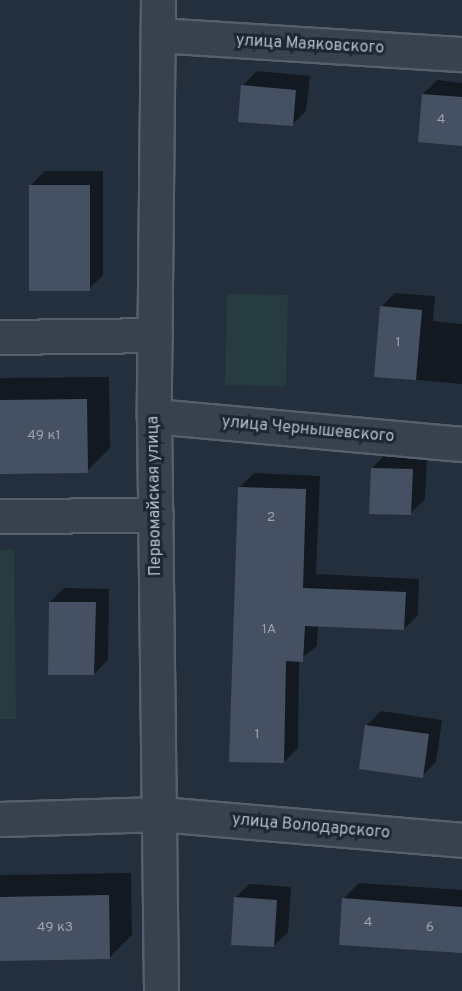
<!DOCTYPE html>
<meta charset="utf-8">
<style>
body{margin:0}
#map{position:relative;width:462px;height:991px;overflow:hidden;background:#242f3e;font-family:Overpass,sans-serif}
div>[style]{position:absolute}
.green>*{inset:0;background:#263c3f}
.shadow>*{inset:0;background:#0007}
.building>*{inset:0;background:#455162}
.roads{filter:drop-shadow(2px 0 #565f6c) drop-shadow(-2px 0 #565f6c) drop-shadow(0 2px #565f6c) drop-shadow(0 -2px #565f6c)}
.minor>*{height:33px;margin:-16.5px;padding:0 16.5px;transform-origin:16.5px;border-radius:16.5px;background:#38414e}
span{translate:-50% -50%;white-space:nowrap;text-align:center;line-height:1.15;-webkit-text-stroke:6px #1d2633;paint-order:stroke}
.number-label{font-size:14px;color:#98a1af}
.number-label span{-webkit-text-stroke-width:0}
.street-label{font-size:16px;color:#b4bcc9}
</style>
<div id="map">
<div class="green">
<div style="clip-path:polygon(227px 294px,288px 295px,286px 386px,225px 385px)"></div>
<div style="clip-path:polygon(0 550px,14px 550px,16px 719px,0 719px)"></div>
</div>
<div class="shadow">
<div style="clip-path:polygon(257px 71px,310px 76px,306px 111px,292px 125px,242px 86px)"></div>
<div style="clip-path:polygon(437px 80px,462px 83px,462px 144px,423px 94px)"></div>
<div style="clip-path:polygon(45px 171px,103px 171px,103px 275px,89px 289px,31px 185px)"></div>
<div style="clip-path:polygon(395px 293px,435px 296px,433px 321px,462px 324px,462px 384px,375px 376px,381px 307px)"></div>
<div style="clip-path:polygon(109px 377px,110px 448px,87px 471px,0 472px,0 378px)"></div>
<div style="clip-path:polygon(386px 454px,427px 456px,425px 499px,411px 513px,372px 468px)"></div>
<div style="clip-path:polygon(254px 473px,320px 476px,316px 574px,419px 579px,418px 615px,404px 629px,318px 625px,317px 646px,299px 660px,298px 748px,284px 762px,239px 488px)"></div>
<div style="clip-path:polygon(64px 588px,109px 589px,108px 660px,94px 674px,50px 602px)"></div>
<div style="clip-path:polygon(381px 711px,442px 720px,436px 762px,422px 776px,367px 725px)"></div>
<div style="clip-path:polygon(131px 873px,132px 935px,109px 958px,0 960px,0 875px)"></div>
<div style="clip-path:polygon(359px 883px,462px 890px,462px 952px,343px 899px)"></div>
<div style="clip-path:polygon(249px 884px,291px 887px,288px 932px,274px 946px,235px 898px)"></div>
</div>
<div class="building">
<div style="clip-path:polygon(241px 85px,296px 90px,293px 126px,238px 122px)"></div>
<div style="clip-path:polygon(422px 94px,462px 97px,462px 146px,418px 142px)"></div>
<div style="clip-path:polygon(29px 185px,90px 185px,90px 291px,29px 291px)"></div>
<div style="clip-path:polygon(380px 306px,422px 310px,416px 380px,374px 377px)"></div>
<div style="clip-path:polygon(87px 399px,88px 473px,0 474px,0 400px)"></div>
<div style="clip-path:polygon(371px 468px,413px 469px,411px 515px,369px 514px)"></div>
<div style="clip-path:polygon(238px 487px,306px 489px,303px 588px,406px 592px,404px 630px,305px 626px,303px 662px,286px 661px,284px 763px,229px 762px)"></div>
<div style="clip-path:polygon(49px 602px,96px 602px,94px 675px,48px 675px)"></div>
<div style="clip-path:polygon(365px 725px,429px 734px,423px 778px,359px 769px)"></div>
<div style="clip-path:polygon(109px 895px,110px 959px,0 961px,0 897px)"></div>
<div style="clip-path:polygon(234px 897px,277px 900px,274px 947px,231px 945px)"></div>
<div style="clip-path:polygon(342px 898px,462px 907px,462px 953px,339px 945px)"></div>
</div>
<div class="roads">
<div class="minor">
<div style="left:158px;top:0;width:416px;rotate:90.6deg"></div>
<div style="left:154px;top:416px;width:575px;rotate:89.3deg"></div>
<div style="left:158px;top:35px;width:305px;rotate:3.6deg"></div>
<div style="left:0;top:337px;width:155px;rotate:-0.7deg"></div>
<div style="left:154px;top:416px;width:309px;rotate:5.2deg"></div>
<div style="left:0;top:516px;width:156px;rotate:-0.4deg"></div>
<div style="left:0;top:819px;width:160px;rotate:-1.8deg"></div>
<div style="left:160px;top:814px;width:303px;rotate:4.9deg"></div>
</div>
</div>
<div class="number-label">
<span style="left:441px;top:120px">4</span>
<span style="left:398px;top:343px">1</span>
<span style="left:44px;top:436px">49 к1</span>
<span style="left:271px;top:518px">2</span>
<span style="left:269px;top:630px">1А</span>
<span style="left:257px;top:735px">1</span>
<span style="left:368px;top:923px">4</span>
<span style="left:55px;top:928px">49 к3</span>
<span style="left:430px;top:928px">6</span>
</div>
<div class="street-label">
<span style="left:310px;top:45px;rotate:3deg">улица Маяковского</span>
<span style="left:308px;top:430px;rotate:5deg">улица Чернышевского</span>
<span style="left:155px;top:496px;rotate:-91deg">Первомайская улица</span>
<span style="left:311px;top:827px;rotate:5deg">улица Володарского</span>
</div>
</div>
